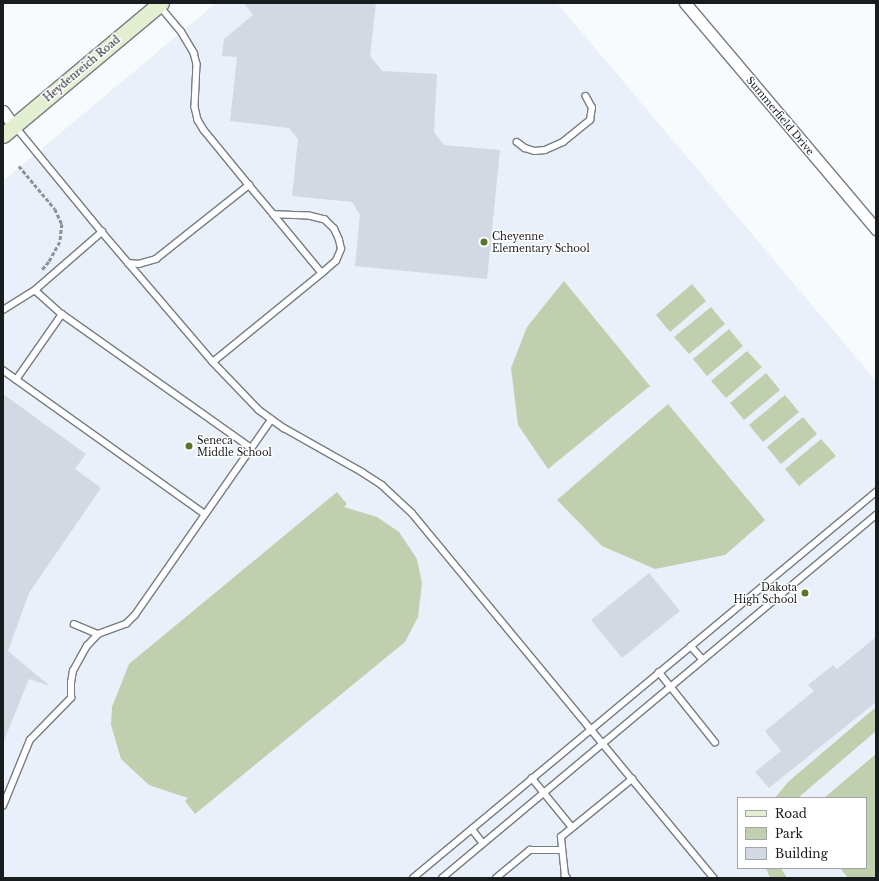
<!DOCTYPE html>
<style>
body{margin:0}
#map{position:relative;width:879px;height:881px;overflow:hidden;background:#f8fbfe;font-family:"Libre Baskerville",serif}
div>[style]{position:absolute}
.built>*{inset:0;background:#e9f0f9}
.green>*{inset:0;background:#c0cfae}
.building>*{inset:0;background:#d3d9e2}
.path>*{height:2.5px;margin-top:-1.25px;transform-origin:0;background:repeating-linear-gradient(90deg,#8e9194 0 4px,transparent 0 6px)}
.roads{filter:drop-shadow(1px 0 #777d85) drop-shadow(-1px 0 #777d85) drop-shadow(0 1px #777d85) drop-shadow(0 -1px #777d85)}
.lane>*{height:5.5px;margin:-2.75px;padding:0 2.75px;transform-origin:2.75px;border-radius:2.75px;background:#fff}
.street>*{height:11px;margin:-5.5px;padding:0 5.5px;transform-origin:5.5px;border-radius:5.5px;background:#fff}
.secondary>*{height:15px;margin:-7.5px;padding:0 7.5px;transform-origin:7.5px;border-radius:7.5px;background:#e3efd0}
.dots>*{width:11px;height:11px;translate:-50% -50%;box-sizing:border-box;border:2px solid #fff;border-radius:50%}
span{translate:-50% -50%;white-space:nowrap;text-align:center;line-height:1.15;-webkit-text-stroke:3px #fff;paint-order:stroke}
.street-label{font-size:10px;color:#191c1f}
.poi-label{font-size:10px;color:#191c1f}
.left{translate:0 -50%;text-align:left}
.right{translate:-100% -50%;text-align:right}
.frame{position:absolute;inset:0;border:4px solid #191c1f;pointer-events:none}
.legend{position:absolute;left:737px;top:797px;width:130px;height:72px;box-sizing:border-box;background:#fff;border:1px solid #a3a4a5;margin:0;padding:5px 7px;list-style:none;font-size:12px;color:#191c1f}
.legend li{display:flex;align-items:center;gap:8px;height:20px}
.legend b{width:20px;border:1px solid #a3a4a5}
</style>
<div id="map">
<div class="built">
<div style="clip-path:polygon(evenodd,216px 3px,557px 3px,876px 381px,876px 878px,3px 878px,3px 181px,216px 3px,738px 798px,866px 798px,866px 868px,738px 868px,738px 798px)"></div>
</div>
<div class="green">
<div style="clip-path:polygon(564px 281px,650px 386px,548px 469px,518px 425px,511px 368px,527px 327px)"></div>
<div style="clip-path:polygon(692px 284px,706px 301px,670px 332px,656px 315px)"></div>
<div style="clip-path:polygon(711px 307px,725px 324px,689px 354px,674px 337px)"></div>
<div style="clip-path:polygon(729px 329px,743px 346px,707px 376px,693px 359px)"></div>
<div style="clip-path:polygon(747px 351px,762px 367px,726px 398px,711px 381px)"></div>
<div style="clip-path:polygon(766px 373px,780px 390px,744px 420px,730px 403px)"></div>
<div style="clip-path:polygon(785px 395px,799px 412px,763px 442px,749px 425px)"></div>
<div style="clip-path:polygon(668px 404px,765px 520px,725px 555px,655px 569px,602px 546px,557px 500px)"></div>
<div style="clip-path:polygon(803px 417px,817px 434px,781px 464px,767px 447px)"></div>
<div style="clip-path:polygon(821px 439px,836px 456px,799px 486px,785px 469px)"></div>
<div style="clip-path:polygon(337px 492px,347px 504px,344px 507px,377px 517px,399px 532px,417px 559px,422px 583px,418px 617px,405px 642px,195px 814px,185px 801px,188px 798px,149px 785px,121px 759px,111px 725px,112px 707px,129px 664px)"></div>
<div style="clip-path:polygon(876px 707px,876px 731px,798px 798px,775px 798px,788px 782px)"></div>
<div style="clip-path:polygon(876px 754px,876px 878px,848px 878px,840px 868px,866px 868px,866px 798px,824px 798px)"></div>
<div style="clip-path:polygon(766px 868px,781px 868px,787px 878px,770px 878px)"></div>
</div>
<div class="building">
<div style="clip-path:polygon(244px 3px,376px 3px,370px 56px,382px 71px,437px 74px,434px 132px,444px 145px,500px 150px,487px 279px,355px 266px,360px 215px,352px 202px,292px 196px,298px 139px,289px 128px,230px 121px,237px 57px,222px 56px,224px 39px,253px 15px)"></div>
<div style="clip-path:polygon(3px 394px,86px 454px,75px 469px,101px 488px,29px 593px,8px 651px,50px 686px,29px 679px,3px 743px)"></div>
<div style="clip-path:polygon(649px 573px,680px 611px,622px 658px,591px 620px)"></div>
<div style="clip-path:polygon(876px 637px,876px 702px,769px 788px,755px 772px,781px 751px,765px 731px,814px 691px,808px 685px,833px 665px,837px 669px)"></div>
</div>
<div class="path">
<div style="left:19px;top:166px;width:56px;rotate:50.1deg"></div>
<div style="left:55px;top:209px;width:17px;rotate:65deg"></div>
<div style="left:62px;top:224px;width:18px;rotate:96deg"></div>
<div style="left:60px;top:242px;width:23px;rotate:119deg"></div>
<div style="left:49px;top:262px;width:11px;rotate:131deg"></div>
</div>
<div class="roads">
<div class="lane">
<div style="left:159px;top:5px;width:34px;rotate:50deg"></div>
<div style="left:181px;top:31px;width:26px;rotate:59deg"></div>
<div style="left:194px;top:53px;width:11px;rotate:75deg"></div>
<div style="left:197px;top:64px;width:43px;rotate:92.7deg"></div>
<div style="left:195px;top:107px;width:13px;rotate:77deg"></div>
<div style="left:198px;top:120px;width:12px;rotate:59deg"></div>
<div style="left:204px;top:130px;width:71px;rotate:50.7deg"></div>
<div style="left:249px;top:185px;width:39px;rotate:50deg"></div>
<div style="left:274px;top:215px;width:75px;rotate:50.4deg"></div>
<div style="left:322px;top:273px;width:18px;rotate:-41deg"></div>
<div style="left:336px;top:261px;width:13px;rotate:-67deg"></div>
<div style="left:341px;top:249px;width:9px;rotate:-103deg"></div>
<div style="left:339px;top:240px;width:12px;rotate:-114deg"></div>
<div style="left:334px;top:229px;width:13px;rotate:-135deg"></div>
<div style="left:325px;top:220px;width:16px;rotate:-166deg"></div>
<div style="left:309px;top:216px;width:35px;rotate:-178deg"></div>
<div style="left:15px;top:126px;width:137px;rotate:50.6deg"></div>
<div style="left:102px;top:232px;width:171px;rotate:49.5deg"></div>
<div style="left:213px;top:362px;width:66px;rotate:46.2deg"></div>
<div style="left:259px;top:410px;width:31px;rotate:36deg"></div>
<div style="left:284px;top:428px;width:90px;rotate:29.4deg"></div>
<div style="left:362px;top:472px;width:24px;rotate:33deg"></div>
<div style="left:382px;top:485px;width:41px;rotate:43deg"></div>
<div style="left:412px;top:513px;width:474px;rotate:50.4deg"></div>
<div style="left:517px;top:142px;width:10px;rotate:37deg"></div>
<div style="left:525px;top:148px;width:10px;rotate:17deg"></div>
<div style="left:535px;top:151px;width:10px;rotate:-6deg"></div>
<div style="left:545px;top:150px;width:20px;rotate:-24deg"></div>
<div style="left:563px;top:142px;width:35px;rotate:-39deg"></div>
<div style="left:590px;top:120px;width:12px;rotate:-81deg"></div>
<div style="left:592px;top:108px;width:13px;rotate:-119deg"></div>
<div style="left:128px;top:263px;width:11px;rotate:5deg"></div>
<div style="left:139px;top:264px;width:18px;rotate:-16deg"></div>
<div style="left:156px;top:259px;width:119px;rotate:-38.5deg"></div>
<div style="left:35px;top:290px;width:36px;rotate:42deg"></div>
<div style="left:62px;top:314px;width:232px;rotate:35.3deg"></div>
<div style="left:3px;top:310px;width:38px;rotate:-32deg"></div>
<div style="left:35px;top:290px;width:89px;rotate:-40.9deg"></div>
<div style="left:213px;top:362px;width:141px;rotate:-39.2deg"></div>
<div style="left:3px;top:370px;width:248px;rotate:35.5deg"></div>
<div style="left:16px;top:380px;width:80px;rotate:-55.1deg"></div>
<div style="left:74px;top:624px;width:26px;rotate:23deg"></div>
<div style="left:98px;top:634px;width:30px;rotate:-20deg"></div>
<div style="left:126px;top:624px;width:13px;rotate:-45deg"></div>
<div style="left:135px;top:615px;width:238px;rotate:-55.1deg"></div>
<div style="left:691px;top:646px;width:18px;rotate:49deg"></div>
<div style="left:659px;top:672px;width:90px;rotate:51.3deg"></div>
<div style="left:532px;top:778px;width:63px;rotate:50.8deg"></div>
<div style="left:3px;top:806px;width:71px;rotate:-67.8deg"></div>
<div style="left:30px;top:740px;width:59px;rotate:-45.7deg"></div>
<div style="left:71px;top:698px;width:15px;rotate:-90deg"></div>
<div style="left:71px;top:683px;width:12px;rotate:-81deg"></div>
<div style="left:73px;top:671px;width:29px;rotate:-61deg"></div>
<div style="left:87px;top:646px;width:16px;rotate:-47deg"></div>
<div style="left:472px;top:829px;width:18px;rotate:52deg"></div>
<div style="left:413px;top:878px;width:603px;rotate:-39.82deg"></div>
<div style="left:442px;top:878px;width:566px;rotate:-39.91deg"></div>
<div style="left:496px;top:878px;width:44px;rotate:-39.5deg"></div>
<div style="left:530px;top:850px;width:32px"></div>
<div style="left:567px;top:878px;width:3px;rotate:-135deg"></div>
<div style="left:565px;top:876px;width:39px;rotate:-96deg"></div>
<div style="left:561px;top:837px;width:92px;rotate:-39.2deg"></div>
</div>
<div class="street">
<div style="left:685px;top:3px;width:296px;rotate:49.8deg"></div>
<div style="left:3px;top:111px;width:19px;rotate:54deg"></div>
</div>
<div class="secondary">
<div style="left:3px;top:135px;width:206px;rotate:-39.9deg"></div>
</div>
</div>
<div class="dots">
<div style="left:484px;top:242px;background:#597529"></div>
<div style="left:189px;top:446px;background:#597529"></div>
<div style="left:805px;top:593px;background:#597529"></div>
</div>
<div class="street-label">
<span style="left:82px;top:69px;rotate:-40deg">Heydenreich Road</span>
<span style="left:780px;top:116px;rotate:50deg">Summerfield Drive</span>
</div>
<div class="poi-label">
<span class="left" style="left:492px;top:242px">Cheyenne<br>Elementary School</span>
<span class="left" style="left:197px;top:446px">Seneca<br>Middle School</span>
<span class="right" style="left:797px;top:593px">Dakota<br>High School</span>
</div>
<div class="frame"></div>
<ul class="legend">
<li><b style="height:5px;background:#e3efd0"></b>Road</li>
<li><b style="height:11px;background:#c0cfae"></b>Park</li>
<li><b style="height:11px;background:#d3d9e2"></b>Building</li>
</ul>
</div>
